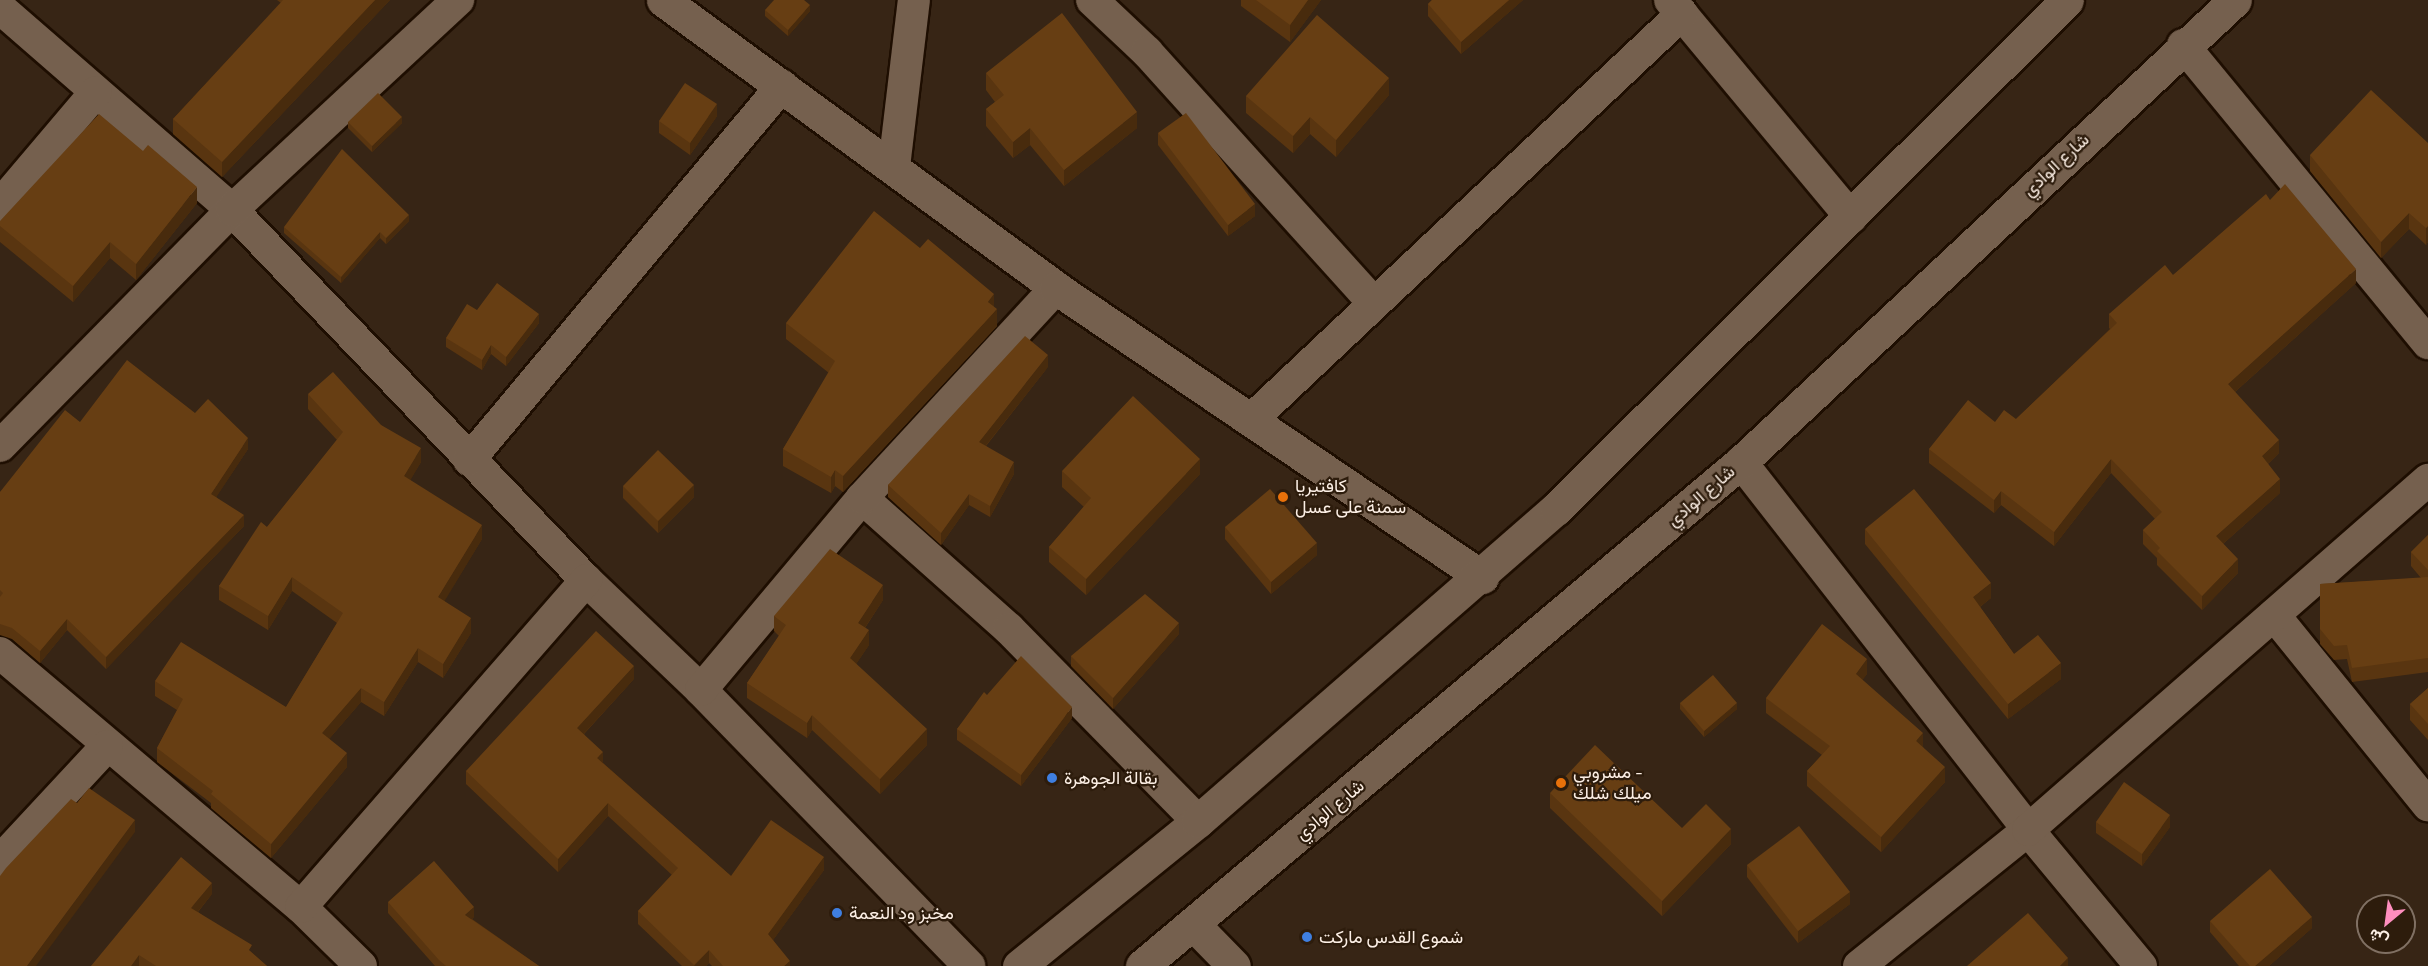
<!DOCTYPE html>
<meta charset="utf-8">
<style>
body{margin:0}
#map{position:relative;width:2428px;height:966px;overflow:hidden;background:#372515;font-family:"Titillium Web",Vazirmatn,sans-serif}
div>[style]{position:absolute}
.roads{filter:drop-shadow(2px 0 #1e0e01) drop-shadow(-2px 0 #1e0e01) drop-shadow(0 2px #1e0e01) drop-shadow(0 -2px #1e0e01)}
.minor>*{height:32px;margin:-16px;padding:0 16px;transform-origin:16px;border-radius:16px;background:#75604e}
.tertiary>*{height:33px;margin:-16.5px;padding:0 16.5px;transform-origin:16.5px;border-radius:16.5px;background:#75604e}
.secondary>*{height:33px;margin:-16.5px;padding:0 16.5px;transform-origin:16.5px;border-radius:16.5px;background:#75604e}
.wall>*{inset:0;background:#593510}
.shaded-wall>*{inset:0;background:#482b0d}
.building>*{inset:0;background:#673e13}
.dots>*{width:16px;height:16px;translate:-50% -50%;box-sizing:border-box;border:3px solid #2d1c0c;border-radius:50%}
span{translate:-50% -50%;white-space:nowrap;text-align:center;line-height:1.15;-webkit-text-stroke:4.5px #2d1c0c;paint-order:stroke}
.street-label{font-size:18px;color:#fcefe5}
.poi-label{font-size:18px;color:#fcefe5}
.left{translate:0 -50%;text-align:left}
.north{position:absolute;left:2356px;top:894px;width:60px;height:60px;box-sizing:border-box;background:#2d1c0c;border:2px solid #807063;border-radius:50%;rotate:209deg;font-size:16px;font-weight:700;line-height:24px;text-align:center;color:#fcefe5}
.north::after{content:'';display:block;margin:auto;width:21px;height:27px;background:#fe8ebe;clip-path:polygon(50% 0,100% 100%,50% 72%,0 100%)}
</style>
<div id="map">
<div class="roads">
<div class="minor">
<div style="left:1092px;top:0;width:76px;rotate:43.4deg"></div>
<div style="left:1147px;top:52px;width:338px;rotate:47.9deg"></div>
<div style="left:1670px;top:0;width:283px;rotate:50.2deg"></div>
<div style="left:0;top:8px;width:308px;rotate:41deg"></div>
<div style="left:232px;top:210px;width:512px;rotate:46.27deg"></div>
<div style="left:586px;top:580px;width:159px;rotate:43.7deg"></div>
<div style="left:701px;top:690px;width:385px;rotate:45.8deg"></div>
<div style="left:2183px;top:45px;width:386px;rotate:50.6deg"></div>
<div style="left:894px;top:167px;width:168px;rotate:-83.2deg"></div>
<div style="left:0;top:205px;width:148px;rotate:-49.7deg"></div>
<div style="left:1252px;top:419px;width:591px;rotate:-43.29deg"></div>
<div style="left:0;top:446px;width:331px;rotate:-45.5deg"></div>
<div style="left:232px;top:210px;width:309px;rotate:-42.9deg"></div>
<div style="left:469px;top:460px;width:488px;rotate:-50.1deg"></div>
<div style="left:1741px;top:462px;width:467px;rotate:52deg"></div>
<div style="left:2028px;top:830px;width:177px;rotate:50.3deg"></div>
<div style="left:862px;top:498px;width:197px;rotate:41.7deg"></div>
<div style="left:1009px;top:629px;width:269px;rotate:45.5deg"></div>
<div style="left:2274px;top:615px;width:245px;rotate:51deg"></div>
<div style="left:0;top:653px;width:394px;rotate:40.2deg"></div>
<div style="left:301px;top:907px;width:84px;rotate:44.5deg"></div>
<div style="left:701px;top:690px;width:251px;rotate:-50deg"></div>
<div style="left:862px;top:498px;width:286px;rotate:-47.3deg"></div>
<div style="left:0;top:861px;width:157px;rotate:-47.1deg"></div>
<div style="left:301px;top:907px;width:434px;rotate:-48.9deg"></div>
<div style="left:1859px;top:966px;width:217px;rotate:-38.8deg"></div>
<div style="left:2028px;top:830px;width:532px;rotate:-41.19deg"></div>
</div>
<div class="tertiary">
<div style="left:663px;top:0;width:487px;rotate:36.2deg"></div>
<div style="left:1056px;top:288px;width:515px;rotate:34.15deg"></div>
<div style="left:1194px;top:925px;width:57px;rotate:45.7deg"></div>
</div>
<div class="secondary">
<div style="left:1019px;top:966px;width:230px;rotate:-39deg"></div>
<div style="left:1198px;top:821px;width:475px;rotate:-41.1deg"></div>
<div style="left:1556px;top:509px;width:721px;rotate:-44.89deg"></div>
<div style="left:1142px;top:966px;width:783px;rotate:-40.08deg"></div>
<div style="left:1741px;top:462px;width:676px;rotate:-43.08deg"></div>
</div>
</div>
<div class="wall">
<div style="clip-path:polygon(277px 0,390px 0,222px 177px,173px 134px,173px 119px,281px 3px)"></div>
<div style="clip-path:polygon(1241px 0,1321px 0,1290px 42px,1241px 6px)"></div>
<div style="clip-path:polygon(1432px 0,1523px 0,1461px 54px,1428px 16px,1428px 4px)"></div>
<div style="clip-path:polygon(765px 10px,810px 11px,788px 36px,765px 16px)"></div>
<div style="clip-path:polygon(986px 73px,1137px 128px,1064px 186px,1030px 145px,1013px 158px,986px 126px,986px 109px,995px 102px,986px 90px)"></div>
<div style="clip-path:polygon(1389px 95px,1336px 157px,1310px 134px,1293px 153px,1246px 113px,1246px 96px)"></div>
<div style="clip-path:polygon(717px 116px,690px 155px,659px 133px,659px 121px)"></div>
<div style="clip-path:polygon(348px 122px,402px 123px,372px 152px,348px 128px)"></div>
<div style="clip-path:polygon(1158px 133px,1255px 216px,1228px 236px,1158px 145px)"></div>
<div style="clip-path:polygon(2428px 143px,2428px 242px,2426px 245px,2409px 229px,2381px 258px,2310px 171px,2310px 155px)"></div>
<div style="clip-path:polygon(2270px 200px,2356px 283px,2235px 392px,2279px 453px,2268px 464px,2280px 493px,2223px 544px,2238px 573px,2202px 610px,2157px 565px,2157px 558px,2143px 544px,2143px 530px,2155px 519px,2111px 473px,2054px 546px,2001px 505px,1994px 513px,1929px 463px,1929px 449px,1995px 422px,2016px 419px,2110px 329px,2109px 328px,2109px 314px,2173px 275px)"></div>
<div style="clip-path:polygon(197px 203px,136px 280px,110px 258px,73px 302px,0 242px,0 221px)"></div>
<div style="clip-path:polygon(409px 221px,386px 244px,380px 238px,341px 283px,284px 233px,284px 227px)"></div>
<div style="clip-path:polygon(994px 308px,997px 326px,843px 492px,835px 486px,831px 493px,783px 466px,783px 449px,829px 373px,786px 339px,786px 323px)"></div>
<div style="clip-path:polygon(477px 310px,539px 323px,506px 366px,491px 354px,482px 370px,446px 347px,446px 338px)"></div>
<div style="clip-path:polygon(1048px 367px,986px 446px,1014px 474px,990px 517px,969px 505px,941px 545px,888px 497px,888px 485px)"></div>
<div style="clip-path:polygon(308px 394px,381px 425px,421px 462px,410px 480px,482px 539px,444px 601px,471px 633px,443px 678px,418px 662px,384px 716px,361px 702px,329px 739px,347px 767px,271px 858px,211px 808px,211px 803px,157px 762px,157px 748px,177px 710px,155px 696px,155px 681px,286px 707px,337px 623px,292px 591px,268px 630px,219px 600px,219px 586px,267px 527px,337px 440px,308px 409px)"></div>
<div style="clip-path:polygon(195px 413px,248px 449px,216px 497px,244px 526px,106px 669px,67px 630px,40px 663px,12px 639px,0 635px,0 492px,80px 422px)"></div>
<div style="clip-path:polygon(1062px 471px,1200px 474px,1086px 595px,1049px 562px,1049px 547px,1084px 507px,1062px 487px)"></div>
<div style="clip-path:polygon(623px 486px,694px 497px,658px 533px,623px 498px)"></div>
<div style="clip-path:polygon(1225px 527px,1317px 555px,1271px 594px,1225px 539px)"></div>
<div style="clip-path:polygon(1865px 529px,1991px 598px,1980px 607px,2014px 654px,2061px 679px,2008px 719px,1865px 544px)"></div>
<div style="clip-path:polygon(2428px 535px,2428px 672px,2352px 682px,2347px 659px,2334px 660px,2320px 644px,2320px 584px,2421px 578px,2411px 566px,2411px 552px)"></div>
<div style="clip-path:polygon(883px 600px,865px 628px,869px 645px,856px 664px,927px 745px,880px 794px,812px 730px,807px 738px,747px 698px,747px 683px,779px 636px,774px 631px,774px 616px)"></div>
<div style="clip-path:polygon(1179px 634px,1113px 709px,1071px 666px,1071px 656px)"></div>
<div style="clip-path:polygon(1867px 674px,1862px 680px,1923px 747px,1945px 782px,1881px 852px,1807px 786px,1807px 771px,1822px 755px,1766px 713px,1766px 698px)"></div>
<div style="clip-path:polygon(634px 679px,584px 734px,603px 763px,731px 876px,824px 870px,773px 940px,790px 966px,712px 966px,709px 963px,706px 966px,682px 966px,638px 924px,638px 911px,672px 875px,608px 816px,558px 872px,466px 784px,466px 771px)"></div>
<div style="clip-path:polygon(2428px 688px,2428px 740px,2410px 720px,2410px 704px)"></div>
<div style="clip-path:polygon(987px 695px,1072px 718px,1021px 786px,957px 740px,957px 729px)"></div>
<div style="clip-path:polygon(1680px 703px,1737px 709px,1704px 737px,1680px 709px)"></div>
<div style="clip-path:polygon(1550px 793px,1682px 828px,1731px 844px,1662px 916px,1550px 808px)"></div>
<div style="clip-path:polygon(2096px 822px,2170px 827px,2142px 866px,2096px 833px)"></div>
<div style="clip-path:polygon(1747px 865px,1850px 904px,1798px 943px,1747px 877px)"></div>
<div style="clip-path:polygon(212px 894px,198px 912px,252px 953px,267px 966px,91px 966px)"></div>
<div style="clip-path:polygon(388px 902px,474px 917px,472px 919px,539px 966px,435px 966px,388px 913px)"></div>
<div style="clip-path:polygon(2210px 921px,2312px 928px,2269px 966px,2239px 966px,2210px 932px)"></div>
</div>
<div class="shaded-wall">
<div style="clip-path:polygon(375px 0,390px 0,222px 177px,222px 162px)"></div>
<div style="clip-path:polygon(1308px 0,1321px 0,1290px 42px,1290px 25px)"></div>
<div style="clip-path:polygon(1509px 0,1523px 0,1461px 54px,1461px 42px)"></div>
<div style="clip-path:polygon(810px 5px,810px 11px,788px 36px,788px 30px)"></div>
<div style="clip-path:polygon(1389px 78px,1389px 95px,1336px 157px,1336px 140px)"></div>
<div style="clip-path:polygon(717px 104px,717px 116px,690px 155px,690px 143px)"></div>
<div style="clip-path:polygon(1137px 112px,1137px 128px,1064px 186px,1064px 170px)"></div>
<div style="clip-path:polygon(402px 117px,402px 123px,372px 152px,372px 146px)"></div>
<div style="clip-path:polygon(1310px 117px,1310px 134px,1293px 153px,1293px 136px)"></div>
<div style="clip-path:polygon(1030px 128px,1030px 145px,1013px 158px,1013px 142px)"></div>
<div style="clip-path:polygon(197px 187px,197px 203px,136px 280px,136px 264px)"></div>
<div style="clip-path:polygon(1255px 204px,1255px 216px,1228px 236px,1228px 225px)"></div>
<div style="clip-path:polygon(2409px 213px,2409px 229px,2381px 258px,2381px 242px)"></div>
<div style="clip-path:polygon(409px 215px,409px 221px,386px 244px,386px 238px)"></div>
<div style="clip-path:polygon(2428px 226px,2428px 242px,2426px 245px,2426px 228px)"></div>
<div style="clip-path:polygon(380px 232px,380px 238px,341px 283px,341px 277px)"></div>
<div style="clip-path:polygon(110px 242px,110px 258px,73px 302px,73px 286px)"></div>
<div style="clip-path:polygon(2356px 269px,2356px 283px,2228px 398px,2228px 384px)"></div>
<div style="clip-path:polygon(994px 294px,994px 310px,988px 302px)"></div>
<div style="clip-path:polygon(997px 309px,997px 326px,843px 492px,843px 476px)"></div>
<div style="clip-path:polygon(539px 314px,539px 323px,506px 366px,506px 357px)"></div>
<div style="clip-path:polygon(491px 345px,491px 354px,482px 370px,482px 360px)"></div>
<div style="clip-path:polygon(1048px 355px,1048px 367px,979px 454px,979px 442px)"></div>
<div style="clip-path:polygon(248px 438px,248px 449px,211px 505px,211px 494px)"></div>
<div style="clip-path:polygon(2279px 440px,2279px 453px,2262px 469px,2262px 456px)"></div>
<div style="clip-path:polygon(421px 448px,421px 462px,404px 491px,404px 476px)"></div>
<div style="clip-path:polygon(1200px 459px,1200px 474px,1086px 595px,1086px 579px)"></div>
<div style="clip-path:polygon(2111px 459px,2111px 473px,2054px 546px,2054px 532px)"></div>
<div style="clip-path:polygon(1014px 462px,1014px 474px,990px 517px,990px 506px)"></div>
<div style="clip-path:polygon(835px 470px,835px 486px,831px 493px,831px 477px)"></div>
<div style="clip-path:polygon(2280px 479px,2280px 493px,2216px 550px,2216px 536px)"></div>
<div style="clip-path:polygon(694px 485px,694px 497px,658px 533px,658px 521px)"></div>
<div style="clip-path:polygon(2001px 491px,2001px 505px,1994px 513px,1994px 500px)"></div>
<div style="clip-path:polygon(969px 494px,969px 505px,941px 545px,941px 533px)"></div>
<div style="clip-path:polygon(244px 515px,244px 526px,106px 669px,106px 657px)"></div>
<div style="clip-path:polygon(482px 525px,482px 539px,438px 612px,438px 597px)"></div>
<div style="clip-path:polygon(1317px 543px,1317px 555px,1271px 594px,1271px 582px)"></div>
<div style="clip-path:polygon(2238px 559px,2238px 573px,2202px 610px,2202px 596px)"></div>
<div style="clip-path:polygon(292px 577px,292px 591px,268px 630px,268px 616px)"></div>
<div style="clip-path:polygon(1991px 583px,1991px 598px,1973px 612px,1973px 597px)"></div>
<div style="clip-path:polygon(883px 585px,883px 600px,858px 638px,858px 623px)"></div>
<div style="clip-path:polygon(471px 618px,471px 633px,443px 678px,443px 664px)"></div>
<div style="clip-path:polygon(67px 619px,67px 630px,40px 663px,40px 651px)"></div>
<div style="clip-path:polygon(1179px 623px,1179px 634px,1113px 709px,1113px 698px)"></div>
<div style="clip-path:polygon(869px 630px,869px 645px,850px 673px,850px 658px)"></div>
<div style="clip-path:polygon(418px 648px,418px 662px,384px 716px,384px 702px)"></div>
<div style="clip-path:polygon(1867px 659px,1867px 674px,1856px 689px,1856px 674px)"></div>
<div style="clip-path:polygon(2061px 663px,2061px 679px,2008px 719px,2008px 704px)"></div>
<div style="clip-path:polygon(634px 666px,634px 679px,577px 741px,577px 728px)"></div>
<div style="clip-path:polygon(361px 688px,361px 702px,322px 747px,322px 733px)"></div>
<div style="clip-path:polygon(1737px 703px,1737px 709px,1704px 737px,1704px 731px)"></div>
<div style="clip-path:polygon(1072px 707px,1072px 718px,1021px 786px,1021px 775px)"></div>
<div style="clip-path:polygon(812px 715px,812px 730px,807px 738px,807px 723px)"></div>
<div style="clip-path:polygon(927px 729px,927px 745px,880px 794px,880px 779px)"></div>
<div style="clip-path:polygon(1923px 733px,1923px 749px,1916px 741px)"></div>
<div style="clip-path:polygon(603px 752px,603px 765px,597px 758px)"></div>
<div style="clip-path:polygon(347px 753px,347px 767px,271px 858px,271px 844px)"></div>
<div style="clip-path:polygon(1945px 767px,1945px 782px,1881px 852px,1881px 837px)"></div>
<div style="clip-path:polygon(608px 803px,608px 816px,558px 872px,558px 859px)"></div>
<div style="clip-path:polygon(2170px 815px,2170px 827px,2142px 866px,2142px 854px)"></div>
<div style="clip-path:polygon(135px 820px,135px 832px,36px 966px,27px 966px)"></div>
<div style="clip-path:polygon(1731px 829px,1731px 844px,1662px 916px,1662px 901px)"></div>
<div style="clip-path:polygon(824px 857px,824px 870px,768px 947px,768px 934px)"></div>
<div style="clip-path:polygon(212px 883px,212px 894px,191px 920px,191px 908px)"></div>
<div style="clip-path:polygon(1850px 892px,1850px 904px,1798px 943px,1798px 931px)"></div>
<div style="clip-path:polygon(474px 907px,474px 917px,465px 925px,465px 915px)"></div>
<div style="clip-path:polygon(2312px 917px,2312px 928px,2269px 966px,2255px 966px)"></div>
<div style="clip-path:polygon(709px 950px,709px 963px,706px 966px,694px 966px)"></div>
<div style="clip-path:polygon(139px 955px,139px 966px,131px 966px)"></div>
<div style="clip-path:polygon(2068px 958px,2068px 966px,2060px 966px)"></div>
<div style="clip-path:polygon(790px 961px,790px 966px,784px 966px)"></div>
</div>
<div class="building">
<div style="clip-path:polygon(283px 0,375px 0,222px 162px,173px 119px)"></div>
<div style="clip-path:polygon(774px 0,804px 0,810px 5px,788px 30px,765px 10px)"></div>
<div style="clip-path:polygon(1256px 0,1308px 0,1290px 25px)"></div>
<div style="clip-path:polygon(1432px 0,1509px 0,1461px 42px,1428px 4px)"></div>
<div style="clip-path:polygon(1062px 13px,1137px 112px,1064px 170px,1030px 128px,1013px 142px,986px 109px,1004px 95px,986px 73px)"></div>
<div style="clip-path:polygon(1317px 15px,1389px 78px,1336px 140px,1310px 117px,1293px 136px,1246px 96px)"></div>
<div style="clip-path:polygon(685px 83px,717px 104px,690px 143px,659px 121px)"></div>
<div style="clip-path:polygon(2371px 90px,2428px 143px,2428px 226px,2426px 228px,2409px 213px,2381px 242px,2310px 155px)"></div>
<div style="clip-path:polygon(378px 93px,402px 117px,372px 146px,348px 122px)"></div>
<div style="clip-path:polygon(1186px 113px,1255px 204px,1228px 225px,1158px 133px)"></div>
<div style="clip-path:polygon(99px 114px,143px 151px,148px 145px,197px 187px,136px 264px,110px 242px,73px 286px,0 226px,0 221px)"></div>
<div style="clip-path:polygon(342px 149px,409px 215px,386px 238px,380px 232px,341px 277px,284px 227px)"></div>
<div style="clip-path:polygon(2285px 184px,2356px 269px,2228px 384px,2279px 440px,2262px 456px,2280px 479px,2216px 536px,2238px 559px,2202px 596px,2157px 551px,2160px 548px,2143px 530px,2162px 512px,2111px 459px,2054px 532px,2001px 491px,1994px 500px,1929px 449px,1968px 400px,1995px 422px,2004px 410px,2016px 419px,2117px 323px,2109px 314px,2165px 265px,2173px 275px,2266px 194px,2270px 200px)"></div>
<div style="clip-path:polygon(874px 211px,920px 248px,928px 239px,994px 294px,988px 302px,997px 309px,843px 476px,835px 470px,831px 477px,783px 449px,835px 361px,786px 323px)"></div>
<div style="clip-path:polygon(497px 283px,539px 314px,506px 357px,491px 345px,482px 360px,446px 338px,467px 304px,477px 310px)"></div>
<div style="clip-path:polygon(1025px 336px,1048px 355px,979px 442px,1014px 462px,990px 506px,969px 494px,941px 533px,888px 485px)"></div>
<div style="clip-path:polygon(127px 360px,195px 413px,208px 399px,248px 438px,211px 494px,244px 515px,106px 657px,67px 619px,40px 651px,12px 628px,0 624px,0 597px,3px 593px,0 590px,0 492px,65px 410px,80px 422px)"></div>
<div style="clip-path:polygon(333px 372px,381px 425px,421px 448px,404px 476px,482px 525px,438px 597px,471px 618px,443px 664px,418px 648px,384px 702px,361px 688px,322px 733px,347px 753px,271px 844px,211px 794px,213px 791px,157px 748px,183px 699px,155px 681px,181px 642px,286px 707px,343px 613px,292px 577px,268px 616px,219px 586px,261px 522px,267px 527px,343px 432px,308px 394px)"></div>
<div style="clip-path:polygon(1133px 396px,1200px 459px,1086px 579px,1049px 547px,1091px 498px,1062px 471px)"></div>
<div style="clip-path:polygon(658px 450px,694px 485px,658px 521px,623px 486px)"></div>
<div style="clip-path:polygon(1270px 489px,1317px 543px,1271px 582px,1225px 527px)"></div>
<div style="clip-path:polygon(1914px 489px,1991px 583px,1973px 597px,2014px 654px,2038px 635px,2061px 663px,2008px 704px,1865px 529px)"></div>
<div style="clip-path:polygon(2428px 535px,2428px 570px,2411px 552px)"></div>
<div style="clip-path:polygon(830px 549px,883px 585px,858px 623px,869px 630px,850px 658px,927px 729px,880px 779px,812px 715px,807px 723px,747px 683px,786px 625px,774px 616px)"></div>
<div style="clip-path:polygon(2428px 577px,2428px 658px,2352px 668px,2347px 645px,2334px 646px,2320px 629px,2320px 584px)"></div>
<div style="clip-path:polygon(1145px 594px,1179px 623px,1113px 698px,1071px 656px)"></div>
<div style="clip-path:polygon(1822px 624px,1867px 659px,1856px 674px,1923px 733px,1916px 741px,1945px 767px,1881px 837px,1807px 771px,1830px 746px,1766px 698px)"></div>
<div style="clip-path:polygon(596px 631px,634px 666px,577px 728px,603px 752px,597px 758px,731px 876px,771px 820px,824px 857px,768px 934px,790px 961px,784px 966px,723px 966px,709px 950px,694px 965px,638px 911px,678px 868px,608px 803px,558px 859px,466px 771px)"></div>
<div style="clip-path:polygon(1021px 656px,1072px 707px,1021px 775px,957px 729px,984px 692px,987px 695px)"></div>
<div style="clip-path:polygon(1713px 675px,1737px 703px,1704px 731px,1680px 703px)"></div>
<div style="clip-path:polygon(2428px 688px,2428px 724px,2410px 704px)"></div>
<div style="clip-path:polygon(1595px 745px,1682px 828px,1706px 804px,1731px 829px,1662px 901px,1550px 793px)"></div>
<div style="clip-path:polygon(2124px 782px,2170px 815px,2142px 854px,2096px 822px)"></div>
<div style="clip-path:polygon(89px 788px,135px 820px,27px 966px,0 966px,0 876px,6px 868px,71px 799px,77px 803px)"></div>
<div style="clip-path:polygon(1799px 826px,1850px 892px,1798px 931px,1747px 865px)"></div>
<div style="clip-path:polygon(181px 857px,212px 883px,191px 908px,252px 945px,249px 950px,267px 966px,156px 966px,139px 955px,131px 966px,91px 966px)"></div>
<div style="clip-path:polygon(434px 861px,474px 907px,465px 915px,539px 966px,446px 966px,439px 960px,388px 902px)"></div>
<div style="clip-path:polygon(2270px 869px,2312px 917px,2255px 966px,2250px 966px,2210px 921px)"></div>
<div style="clip-path:polygon(2028px 913px,2068px 958px,2060px 966px,1967px 966px)"></div>
</div>
<div class="dots">
<div style="left:1283px;top:497px;background:#e8710a"></div>
<div style="left:1052px;top:778px;background:#3f7fe0"></div>
<div style="left:1561px;top:783px;background:#e8710a"></div>
<div style="left:837px;top:913px;background:#3f7fe0"></div>
<div style="left:1307px;top:937px;background:#3f7fe0"></div>
</div>
<div class="street-label">
<span style="left:2056px;top:165px;rotate:-43deg">شارع الوادي</span>
<span style="left:1701px;top:496px;rotate:-41deg">شارع الوادي</span>
<span style="left:1330px;top:810px;rotate:-40deg">شارع الوادي</span>
</div>
<div class="poi-label">
<span class="left" style="left:1295px;top:497px">كافتيريا<br>سمنة على عسل</span>
<span class="left" style="left:1573px;top:783px">مشروبي -<br>ميلك شلك</span>
<span class="left" style="left:1064px;top:778px">بقالة الجوهرة</span>
<span class="left" style="left:849px;top:913px">مخبز ود النعمة</span>
<span class="left" style="left:1319px;top:937px">شموع القدس ماركت</span>
</div>
<div class="north">ش</div>
</div>
